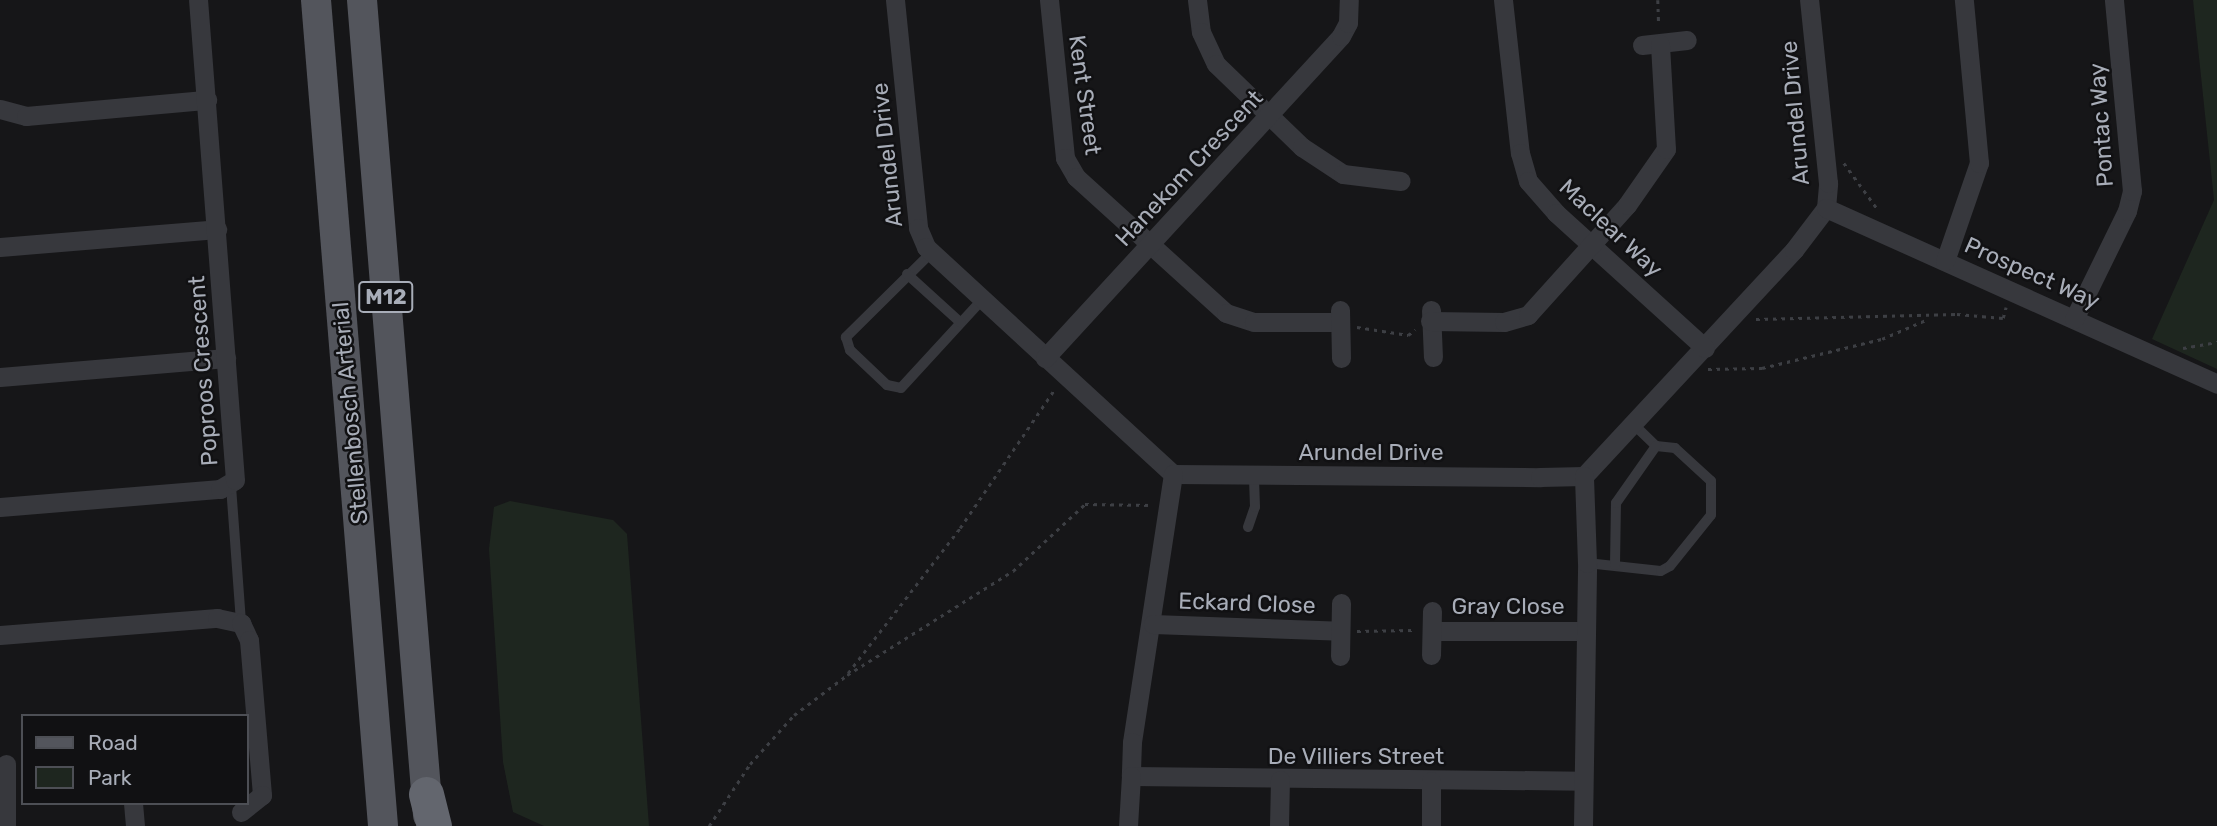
<!DOCTYPE html>
<style>
body{margin:0}
#map{position:relative;width:2217px;height:826px;overflow:hidden;background:#161618;font-family:Rubik,sans-serif}
div>[style]{position:absolute}
.green>*{inset:0;background:#1e261f}
.path>*{height:2.5px;margin-top:-1.25px;transform-origin:0;background:repeating-linear-gradient(90deg,#3d3f44 0 3.5px,transparent 0 8.5px)}
.service>*{height:10px;margin:-5px;padding:0 5px;transform-origin:5px;border-radius:5px;background:#37383d}
.minor>*{height:19px;margin:-9.5px;padding:0 9.5px;transform-origin:9.5px;border-radius:9.5px;background:#37383d}
.primary>*{height:30px;margin:-15px;padding:0 15px;transform-origin:15px;border-radius:15px;background:#53555c}
.motorway>*{height:35px;margin:-17.5px;padding:0 17.5px;transform-origin:17.5px;border-radius:17.5px;background:#63666e}
span{translate:-50% -50%;white-space:nowrap;text-align:center;line-height:1.15;-webkit-text-stroke:5px #111113;paint-order:stroke}
.shield-label span{padding:2px 5px;background:#111113;border:2px solid;border-radius:5px;-webkit-text-stroke-width:0}
.shield-label{font-size:21px;color:#a8adb8;font-weight:700}
.street-label{font-size:23px;color:#a8adb8}
.legend{position:absolute;left:21px;top:714px;width:228px;height:91px;box-sizing:border-box;background:#111113;border:2px solid #4d4f55;margin:0;padding:9px 12px;list-style:none;font-size:21px;color:#a8adb8}
.legend li{display:flex;align-items:center;gap:14px;height:35px}
.legend b{width:35px;border:2px solid #4d4f55}
</style>
<div id="map">
<div class="green">
<div style="clip-path:polygon(2193px 0,2217px 0,2217px 369px,2152px 339px,2214px 200px)"></div>
<div style="clip-path:polygon(510px 501px,613px 520px,627px 534px,649px 826px,544px 826px,513px 812px,503px 762px,489px 549px,494px 507px)"></div>
</div>
<div class="path">
<div style="left:1658px;top:0;width:25px;rotate:88deg"></div>
<div style="left:1844px;top:163px;width:59px;rotate:53.9deg"></div>
<div style="left:1756px;top:319px;width:201px;rotate:-1.4deg"></div>
<div style="left:1957px;top:314px;width:46px;rotate:5deg"></div>
<div style="left:2003px;top:318px;width:11px;rotate:-75deg"></div>
<div style="left:1357px;top:327px;width:52px;rotate:8.9deg"></div>
<div style="left:1408px;top:335px;width:9px;rotate:-36deg"></div>
<div style="left:2183px;top:348px;width:35px;rotate:-10deg"></div>
<div style="left:1708px;top:369px;width:54px;rotate:-1.1deg"></div>
<div style="left:1762px;top:368px;width:123px;rotate:-13.6deg"></div>
<div style="left:1882px;top:339px;width:50px;rotate:-23.5deg"></div>
<div style="left:1357px;top:631px;width:56px;rotate:-1deg"></div>
<div style="left:848px;top:673px;width:183px;rotate:-52.3deg"></div>
<div style="left:960px;top:528px;width:167px;rotate:-55.7deg"></div>
<div style="left:709px;top:826px;width:74px;rotate:-56.5deg"></div>
<div style="left:750px;top:764px;width:66px;rotate:-48.1deg"></div>
<div style="left:794px;top:715px;width:66px;rotate:-37deg"></div>
<div style="left:847px;top:675px;width:196px;rotate:-32.1deg"></div>
<div style="left:1013px;top:571px;width:98px;rotate:-42.9deg"></div>
<div style="left:1085px;top:504px;width:66px;rotate:0.9deg"></div>
</div>
<div class="service">
<div style="left:931px;top:253px;width:120px;rotate:135.3deg"></div>
<div style="left:846px;top:337px;width:14px;rotate:73deg"></div>
<div style="left:850px;top:350px;width:51px;rotate:43.4deg"></div>
<div style="left:887px;top:385px;width:14px;rotate:12deg"></div>
<div style="left:901px;top:388px;width:120px;rotate:-47.4deg"></div>
<div style="left:907px;top:274px;width:72px;rotate:42.2deg"></div>
<div style="left:231px;top:486px;width:137px;rotate:85.8deg"></div>
<div style="left:1248px;top:527px;width:21px;rotate:-71deg"></div>
<div style="left:1255px;top:507px;width:31px;rotate:-92deg"></div>
<div style="left:1587px;top:563px;width:74px;rotate:6.2deg"></div>
<div style="left:1661px;top:571px;width:10px;rotate:-29deg"></div>
<div style="left:1670px;top:566px;width:65px;rotate:-51.2deg"></div>
<div style="left:1711px;top:515px;width:34px;rotate:-90deg"></div>
<div style="left:1711px;top:481px;width:49px;rotate:-137.5deg"></div>
<div style="left:1675px;top:448px;width:19px;rotate:-174deg"></div>
<div style="left:1656px;top:446px;width:30px;rotate:-136deg"></div>
<div style="left:1615px;top:565px;width:62px;rotate:-89.1deg"></div>
<div style="left:1616px;top:503px;width:70px;rotate:-54.9deg"></div>
</div>
<div class="minor">
<div style="left:895px;top:0;width:229px;rotate:84.2deg"></div>
<div style="left:918px;top:228px;width:21px;rotate:67deg"></div>
<div style="left:926px;top:247px;width:335px;rotate:42.6deg"></div>
<div style="left:1173px;top:474px;width:367px;rotate:0.5deg"></div>
<div style="left:1540px;top:477px;width:44px;rotate:-1.3deg"></div>
<div style="left:1584px;top:476px;width:309px;rotate:-47.1deg"></div>
<div style="left:1794px;top:250px;width:53px;rotate:-52.7deg"></div>
<div style="left:1826px;top:208px;width:25px;rotate:-85deg"></div>
<div style="left:1828px;top:183px;width:184px;rotate:-95.9deg"></div>
<div style="left:1049px;top:0;width:159px;rotate:84.2deg"></div>
<div style="left:1065px;top:158px;width:22px;rotate:60deg"></div>
<div style="left:1076px;top:177px;width:202px;rotate:42.2deg"></div>
<div style="left:1226px;top:313px;width:29px;rotate:18deg"></div>
<div style="left:1254px;top:322px;width:86px"></div>
<div style="left:1197px;top:0;width:32px;rotate:83deg"></div>
<div style="left:1201px;top:32px;width:35px;rotate:65deg"></div>
<div style="left:1216px;top:64px;width:120px;rotate:44deg"></div>
<div style="left:1302px;top:147px;width:49px;rotate:33.4deg"></div>
<div style="left:1343px;top:174px;width:58px;rotate:6.9deg"></div>
<div style="left:1503px;top:0;width:154px;rotate:83.7deg"></div>
<div style="left:1520px;top:153px;width:29px;rotate:74deg"></div>
<div style="left:1528px;top:181px;width:43px;rotate:48.8deg"></div>
<div style="left:1556px;top:213px;width:201px;rotate:42.2deg"></div>
<div style="left:1642px;top:45px;width:45px;rotate:-6.3deg"></div>
<div style="left:0;top:109px;width:27px;rotate:15deg"></div>
<div style="left:26px;top:116px;width:182px;rotate:-5.1deg"></div>
<div style="left:1826px;top:208px;width:429px;rotate:24.2deg"></div>
<div style="left:0;top:247px;width:218px;rotate:-4.7deg"></div>
<div style="left:1945px;top:261px;width:104px;rotate:-70.9deg"></div>
<div style="left:1979px;top:163px;width:164px;rotate:-95.3deg"></div>
<div style="left:1340px;top:310px;width:48px;rotate:88.8deg"></div>
<div style="left:1431px;top:310px;width:47px;rotate:87.6deg"></div>
<div style="left:2074px;top:319px;width:120px;rotate:-63.9deg"></div>
<div style="left:2127px;top:211px;width:21px;rotate:-76deg"></div>
<div style="left:2132px;top:191px;width:192px;rotate:-95.4deg"></div>
<div style="left:1430px;top:321px;width:74px;rotate:0.8deg"></div>
<div style="left:1504px;top:322px;width:25px;rotate:-16deg"></div>
<div style="left:1528px;top:315px;width:148px;rotate:-48deg"></div>
<div style="left:1627px;top:205px;width:68px;rotate:-55.1deg"></div>
<div style="left:1666px;top:149px;width:105px;rotate:-93.3deg"></div>
<div style="left:1045px;top:358px;width:437px;rotate:-47.4deg"></div>
<div style="left:1341px;top:36px;width:15px;rotate:-62deg"></div>
<div style="left:1348px;top:23px;width:23px;rotate:-88deg"></div>
<div style="left:0;top:377px;width:227px;rotate:-4.8deg"></div>
<div style="left:1173px;top:474px;width:271px;rotate:98.7deg"></div>
<div style="left:1132px;top:742px;width:34px;rotate:92deg"></div>
<div style="left:1131px;top:776px;width:452px;rotate:0.6deg"></div>
<div style="left:0;top:507px;width:221px;rotate:-4.7deg"></div>
<div style="left:220px;top:489px;width:17px;rotate:-31deg"></div>
<div style="left:235px;top:480px;width:481px;rotate:-94.4deg"></div>
<div style="left:1153px;top:624px;width:187px;rotate:2.1deg"></div>
<div style="left:1432px;top:631px;width:151px"></div>
<div style="left:0;top:635px;width:218px;rotate:-4.5deg"></div>
<div style="left:217px;top:618px;width:25px;rotate:12deg"></div>
<div style="left:241px;top:623px;width:19px;rotate:65deg"></div>
<div style="left:249px;top:640px;width:156px;rotate:85.2deg"></div>
<div style="left:262px;top:795px;width:27px;rotate:141deg"></div>
<div style="left:1431px;top:655px;width:44px;rotate:-88.7deg"></div>
<div style="left:1340px;top:656px;width:53px;rotate:-88.9deg"></div>
<div style="left:6px;top:764px;width:62px;rotate:90deg"></div>
<div style="left:1431px;top:781px;width:45px;rotate:90deg"></div>
<div style="left:133px;top:803px;width:23px;rotate:85deg"></div>
<div style="left:1128px;top:826px;width:50px;rotate:-86.6deg"></div>
<div style="left:1279px;top:826px;width:46px;rotate:-88.8deg"></div>
<div style="left:1583px;top:826px;width:263px;rotate:-89.1deg"></div>
<div style="left:1587px;top:563px;width:87px;rotate:-92deg"></div>
</div>
<div class="primary">
<div style="left:316px;top:0;width:829px;rotate:85.36deg"></div>
<div style="left:362px;top:0;width:818px;rotate:85.37deg"></div>
</div>
<div class="motorway">
<div style="left:426px;top:794px;width:33px;rotate:76deg"></div>
</div>
<div class="shield-label">
<span style="left:386px;top:297px">M12</span>
</div>
<div class="street-label">
<span style="left:1085px;top:95px;rotate:82deg">Kent Street</span>
<span style="left:1795px;top:113px;rotate:-95deg">Arundel Drive</span>
<span style="left:2101px;top:125px;rotate:-94deg">Pontac Way</span>
<span style="left:887px;top:155px;rotate:-96deg">Arundel Drive</span>
<span style="left:1189px;top:168px;rotate:-47deg">Hanekom Crescent</span>
<span style="left:1611px;top:228px;rotate:43deg">Maclear Way</span>
<span style="left:2032px;top:273px;rotate:24deg">Prospect Way</span>
<span style="left:203px;top:371px;rotate:-94deg">Poproos Crescent</span>
<span style="left:350px;top:413px;rotate:-95deg">Stellenbosch Arterial</span>
<span style="left:1371px;top:452px">Arundel Drive</span>
<span style="left:1247px;top:603px;rotate:2deg">Eckard Close</span>
<span style="left:1508px;top:606px">Gray Close</span>
<span style="left:1356px;top:756px">De Villiers Street</span>
</div>
<ul class="legend">
<li><b style="height:9px;background:#53555c"></b>Road</li>
<li><b style="height:19px;background:#1e261f"></b>Park</li>
</ul>
</div>
